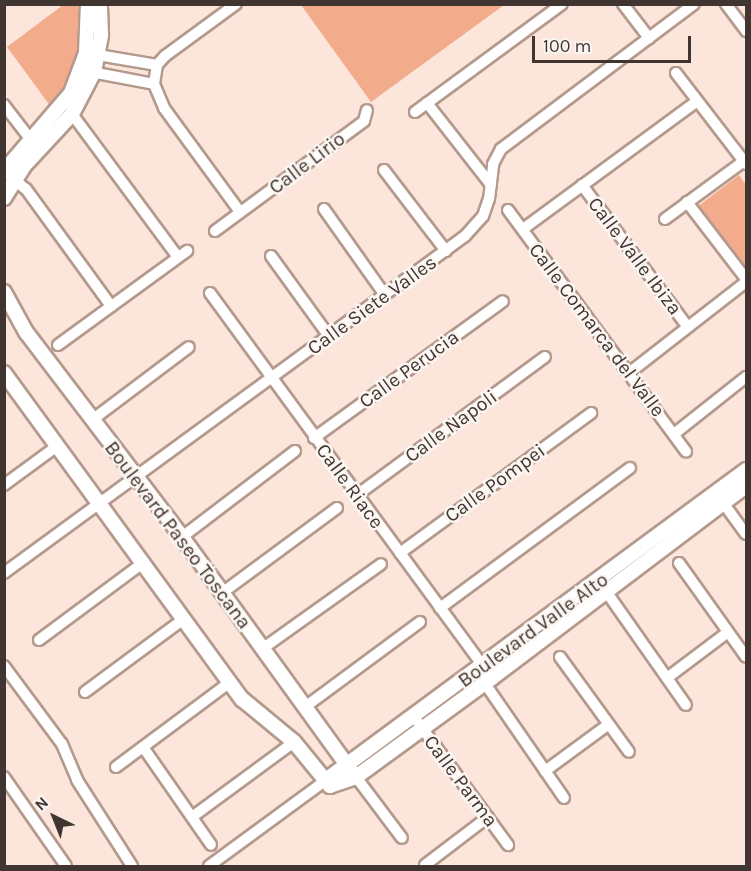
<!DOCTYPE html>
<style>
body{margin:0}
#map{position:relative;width:751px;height:871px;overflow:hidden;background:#fce5da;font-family:Karla,sans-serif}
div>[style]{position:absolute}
.green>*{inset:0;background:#f2ac8c}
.roads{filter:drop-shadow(2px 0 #b4998d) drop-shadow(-2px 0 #b4998d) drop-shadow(0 2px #b4998d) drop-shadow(0 -2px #b4998d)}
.minor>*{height:10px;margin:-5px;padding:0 5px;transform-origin:5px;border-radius:5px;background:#fff}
.tertiary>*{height:14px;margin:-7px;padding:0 7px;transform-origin:7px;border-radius:7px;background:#fff}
span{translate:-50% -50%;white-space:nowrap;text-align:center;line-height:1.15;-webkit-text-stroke:5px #fcf6f3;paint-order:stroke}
.street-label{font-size:20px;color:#403530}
.frame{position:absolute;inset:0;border:6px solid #403530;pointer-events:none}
.north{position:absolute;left:24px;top:787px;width:60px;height:60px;-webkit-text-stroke:4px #fcf6f3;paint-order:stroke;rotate:317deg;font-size:16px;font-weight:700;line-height:24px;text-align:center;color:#403530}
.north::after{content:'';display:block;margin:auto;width:21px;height:27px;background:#403530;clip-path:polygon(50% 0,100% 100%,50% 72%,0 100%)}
.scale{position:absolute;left:532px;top:36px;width:159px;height:27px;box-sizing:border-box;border:3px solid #403530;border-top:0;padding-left:8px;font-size:18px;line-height:21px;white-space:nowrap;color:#403530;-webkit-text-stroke:4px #fcf6f3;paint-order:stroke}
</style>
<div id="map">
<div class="green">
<div style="clip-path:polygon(63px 5px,78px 5px,81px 46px,72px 75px,51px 107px,7px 47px)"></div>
<div style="clip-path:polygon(301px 5px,504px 5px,371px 102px)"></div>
<div style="clip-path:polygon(739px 175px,746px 185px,746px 272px,697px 207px)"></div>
</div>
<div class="roads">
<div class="minor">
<div style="left:236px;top:4px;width:88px;rotate:143.8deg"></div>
<div style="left:165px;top:56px;width:12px;rotate:132deg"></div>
<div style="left:157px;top:65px;width:19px;rotate:99deg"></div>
<div style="left:154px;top:84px;width:26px;rotate:67deg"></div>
<div style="left:164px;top:108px;width:129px;rotate:53.8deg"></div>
<div style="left:623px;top:4px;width:43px;rotate:52.6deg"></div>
<div style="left:726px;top:4px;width:34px;rotate:53deg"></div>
<div style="left:92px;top:54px;width:66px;rotate:9.6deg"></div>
<div style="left:86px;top:71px;width:69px;rotate:10.8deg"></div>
<div style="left:676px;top:73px;width:115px;rotate:52.4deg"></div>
<div style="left:427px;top:103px;width:104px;rotate:52deg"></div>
<div style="left:4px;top:105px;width:49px;rotate:52.4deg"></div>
<div style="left:415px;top:112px;width:182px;rotate:-36.3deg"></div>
<div style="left:72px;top:114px;width:178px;rotate:53.5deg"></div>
<div style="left:384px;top:170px;width:102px;rotate:52.6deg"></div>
<div style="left:4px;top:172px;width:28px;rotate:38deg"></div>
<div style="left:26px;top:189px;width:145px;rotate:54deg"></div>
<div style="left:582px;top:185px;width:177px;rotate:53.3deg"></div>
<div style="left:687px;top:202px;width:97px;rotate:52.5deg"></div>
<div style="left:324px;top:209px;width:105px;rotate:54.7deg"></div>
<div style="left:508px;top:210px;width:300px;rotate:53.6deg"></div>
<div style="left:665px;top:219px;width:98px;rotate:-36.3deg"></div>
<div style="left:523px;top:229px;width:216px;rotate:-36.3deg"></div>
<div style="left:215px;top:231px;width:185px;rotate:-36.4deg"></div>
<div style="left:364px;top:121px;width:11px;rotate:-75deg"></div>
<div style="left:271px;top:256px;width:99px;rotate:54.1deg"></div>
<div style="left:210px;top:293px;width:477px;rotate:53.8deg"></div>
<div style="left:58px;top:345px;width:160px;rotate:-36.1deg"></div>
<div style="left:629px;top:373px;width:148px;rotate:-37.9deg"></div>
<div style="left:92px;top:420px;width:121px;rotate:-37deg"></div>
<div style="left:674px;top:434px;width:92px;rotate:-38.4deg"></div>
<div style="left:314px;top:438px;width:233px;rotate:-35.9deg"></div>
<div style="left:4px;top:485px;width:66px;rotate:-36.3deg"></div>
<div style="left:357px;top:495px;width:233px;rotate:-36.3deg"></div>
<div style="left:724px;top:504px;width:37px;rotate:54deg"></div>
<div style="left:182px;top:537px;width:142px;rotate:-37.3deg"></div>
<div style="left:400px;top:553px;width:237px;rotate:-36.2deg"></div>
<div style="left:679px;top:563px;width:115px;rotate:54.5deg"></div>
<div style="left:4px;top:573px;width:571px;rotate:-36.17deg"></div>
<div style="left:465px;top:236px;width:27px;rotate:-48deg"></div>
<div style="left:483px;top:216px;width:18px;rotate:-71deg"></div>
<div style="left:489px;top:199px;width:35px;rotate:-83deg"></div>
<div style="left:493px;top:164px;width:17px;rotate:-62deg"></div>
<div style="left:501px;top:149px;width:241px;rotate:-36.9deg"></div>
<div style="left:603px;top:587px;width:144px;rotate:54.9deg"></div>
<div style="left:222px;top:593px;width:143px;rotate:-36.5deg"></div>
<div style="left:440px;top:608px;width:236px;rotate:-36.4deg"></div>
<div style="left:39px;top:640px;width:131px;rotate:-36.6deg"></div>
<div style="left:262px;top:649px;width:146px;rotate:-35.5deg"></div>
<div style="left:560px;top:657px;width:117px;rotate:54deg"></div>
<div style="left:4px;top:666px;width:97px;rotate:53.4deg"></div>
<div style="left:62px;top:744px;width:39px;rotate:67deg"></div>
<div style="left:77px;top:780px;width:102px;rotate:57.4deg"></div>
<div style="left:477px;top:672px;width:153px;rotate:55.4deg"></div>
<div style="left:667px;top:678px;width:76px;rotate:-37deg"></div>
<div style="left:85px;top:692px;width:124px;rotate:-36.5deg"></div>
<div style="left:305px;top:707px;width:143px;rotate:-36.5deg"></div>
<div style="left:414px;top:717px;width:159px;rotate:53.7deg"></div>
<div style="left:143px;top:747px;width:119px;rotate:55.2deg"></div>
<div style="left:116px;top:767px;width:142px;rotate:-36.7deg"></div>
<div style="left:545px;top:771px;width:79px;rotate:-36.3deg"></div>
<div style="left:4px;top:777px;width:108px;rotate:55.1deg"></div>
<div style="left:356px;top:777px;width:76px;rotate:53deg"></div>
<div style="left:192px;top:817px;width:127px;rotate:-36.3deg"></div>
<div style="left:425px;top:865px;width:79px;rotate:-37.3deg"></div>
<div style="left:209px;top:866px;width:145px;rotate:-36.3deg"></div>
</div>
<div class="tertiary">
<div style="left:4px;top:171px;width:103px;rotate:-49.3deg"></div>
<div style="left:71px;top:93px;width:43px;rotate:-69.4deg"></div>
<div style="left:86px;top:53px;width:49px;rotate:-87.7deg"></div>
<div style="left:4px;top:198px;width:36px;rotate:-58deg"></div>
<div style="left:23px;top:167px;width:72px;rotate:-47.2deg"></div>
<div style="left:72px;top:114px;width:47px;rotate:-62.4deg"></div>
<div style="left:94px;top:72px;width:38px;rotate:-79deg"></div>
<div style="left:101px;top:35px;width:31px;rotate:-92deg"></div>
<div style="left:4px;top:292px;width:46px;rotate:61.2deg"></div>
<div style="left:26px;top:332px;width:258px;rotate:52.7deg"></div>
<div style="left:182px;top:537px;width:296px;rotate:54.1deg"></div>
<div style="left:4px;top:373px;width:404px;rotate:53.9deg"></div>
<div style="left:242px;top:699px;width:67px;rotate:39.6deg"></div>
<div style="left:294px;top:742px;width:57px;rotate:50.7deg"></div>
<div style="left:330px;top:786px;width:28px;rotate:-19deg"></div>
<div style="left:356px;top:777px;width:168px;rotate:-36.1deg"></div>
<div style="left:492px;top:678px;width:318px;rotate:-37.1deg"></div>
<div style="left:326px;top:780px;width:522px;rotate:-36.43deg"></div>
</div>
</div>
<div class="street-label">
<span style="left:307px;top:163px;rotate:-37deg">Calle Lirio</span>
<span style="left:635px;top:256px;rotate:53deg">Calle Valle Ibiza</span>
<span style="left:372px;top:305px;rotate:-36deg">Calle Siete Valles</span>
<span style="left:597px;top:330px;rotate:53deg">Calle Comarca del Valle</span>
<span style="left:409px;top:369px;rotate:-36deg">Calle Perucia</span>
<span style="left:451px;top:426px;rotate:-36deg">Calle Napoli</span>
<span style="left:495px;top:483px;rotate:-36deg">Calle Pompei</span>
<span style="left:350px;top:486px;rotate:54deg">Calle Riace</span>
<span style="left:178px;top:535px;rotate:53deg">Boulevard Paseo Toscana</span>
<span style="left:533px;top:630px;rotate:-36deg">Boulevard Valle Alto</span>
<span style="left:461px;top:781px;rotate:53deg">Calle Parma</span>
</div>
<div class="frame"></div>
<div class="north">N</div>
<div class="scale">100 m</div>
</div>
